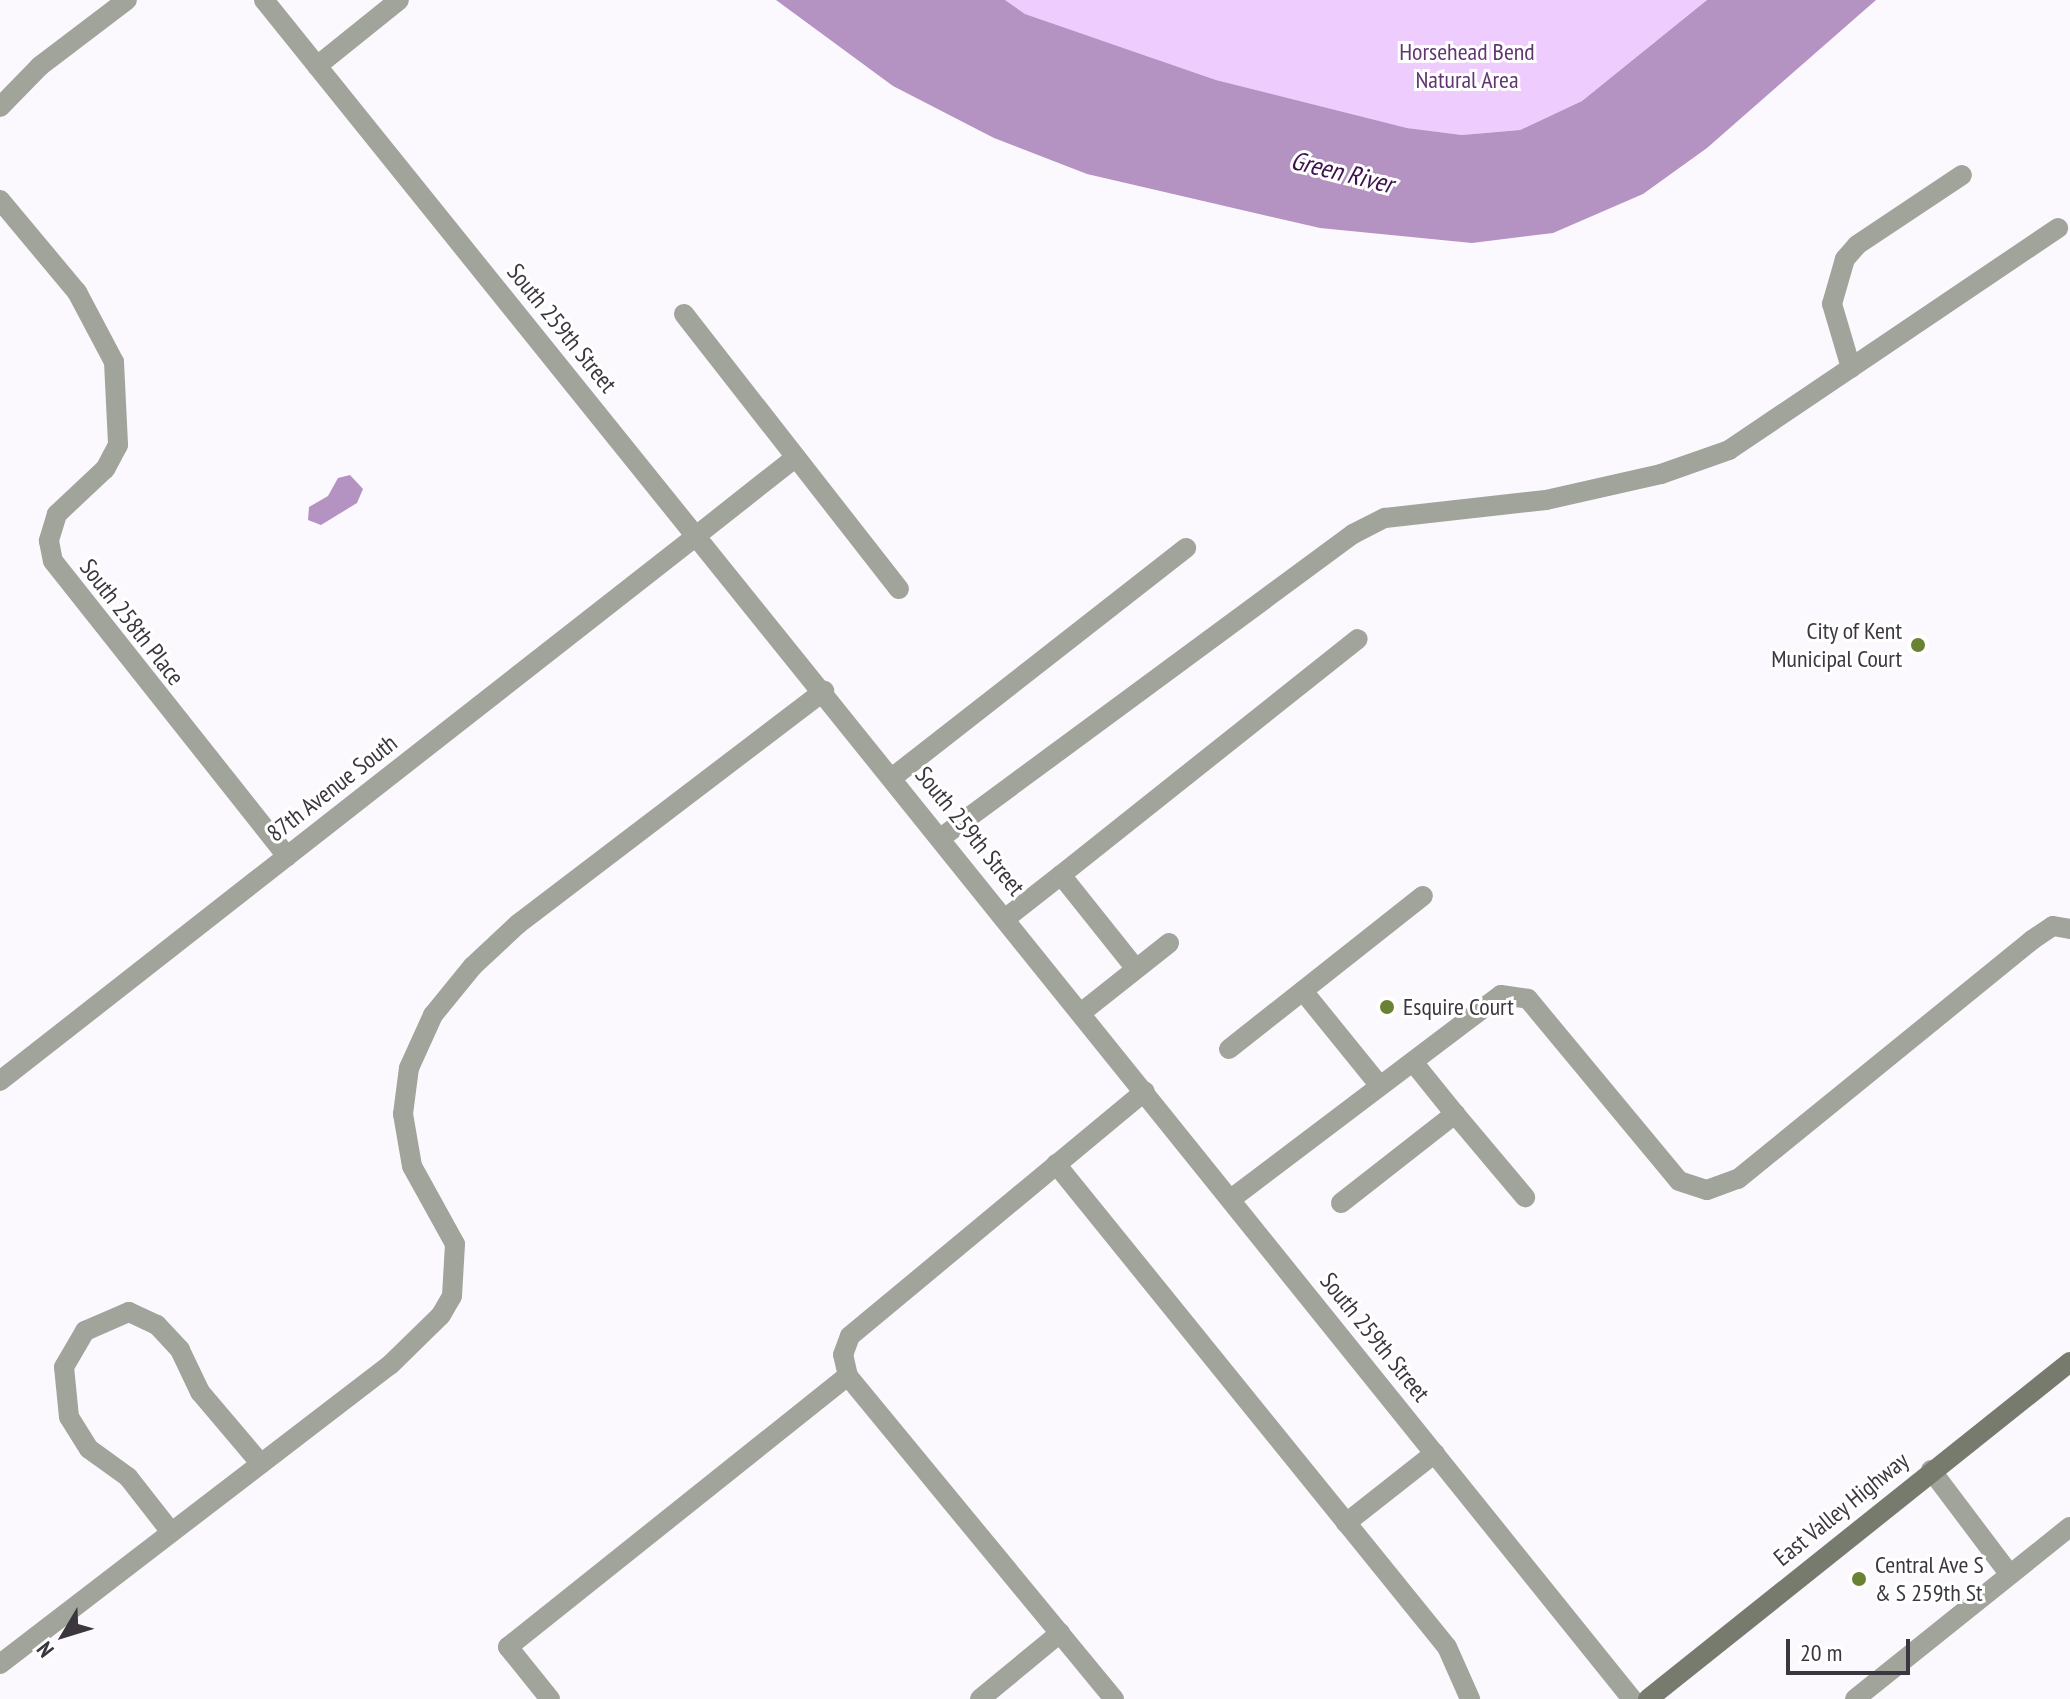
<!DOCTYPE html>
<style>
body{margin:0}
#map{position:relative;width:2070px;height:1699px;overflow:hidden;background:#fcf9fe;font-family:"PT Sans Narrow",sans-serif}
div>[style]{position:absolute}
.green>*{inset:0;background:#efccfe}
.water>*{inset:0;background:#b492c2}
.service>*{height:20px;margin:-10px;padding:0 10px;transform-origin:10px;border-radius:10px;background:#a1a49b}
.minor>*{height:20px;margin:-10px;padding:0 10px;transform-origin:10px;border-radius:10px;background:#a1a49b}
.tertiary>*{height:20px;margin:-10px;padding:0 10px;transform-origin:10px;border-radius:10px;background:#a1a49b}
.secondary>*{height:20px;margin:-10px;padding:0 10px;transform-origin:10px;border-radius:10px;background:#767b6d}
.dots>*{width:22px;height:22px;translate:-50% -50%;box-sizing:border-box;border:4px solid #fff;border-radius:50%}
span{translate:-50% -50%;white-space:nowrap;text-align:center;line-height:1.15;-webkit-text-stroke:6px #fff;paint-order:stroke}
.park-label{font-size:24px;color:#613572}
.street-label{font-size:24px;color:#3c373f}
.poi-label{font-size:24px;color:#3c373f}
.right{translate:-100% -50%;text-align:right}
.left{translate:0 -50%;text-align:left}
.water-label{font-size:26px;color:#3e124e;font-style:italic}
.north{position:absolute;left:24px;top:1595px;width:80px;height:80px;-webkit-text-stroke:6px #fff;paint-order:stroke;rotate:232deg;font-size:22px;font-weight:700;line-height:32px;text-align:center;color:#3c373f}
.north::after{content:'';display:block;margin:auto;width:28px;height:36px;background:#3c373f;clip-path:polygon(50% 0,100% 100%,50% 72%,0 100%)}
.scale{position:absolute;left:1786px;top:1639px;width:124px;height:36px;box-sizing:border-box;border:4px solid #3c373f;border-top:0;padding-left:10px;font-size:24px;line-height:28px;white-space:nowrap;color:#3c373f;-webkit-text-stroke:6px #fff;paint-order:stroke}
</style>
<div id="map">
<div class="green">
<div style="clip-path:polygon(1005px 0,1707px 0,1582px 101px,1520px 130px,1462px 135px,1407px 128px,1216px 80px,1025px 14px)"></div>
</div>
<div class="water">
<div style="clip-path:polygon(776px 0,1005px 0,1025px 14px,1216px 80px,1407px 128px,1462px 135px,1520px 130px,1582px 101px,1707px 0,1876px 0,1707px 148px,1643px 194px,1553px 233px,1472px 243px,1320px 228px,1087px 174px,994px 138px,893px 86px)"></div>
<div style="clip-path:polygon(350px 475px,363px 489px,357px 503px,321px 525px,308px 520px,309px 507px,328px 496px,338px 478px)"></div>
</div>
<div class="service">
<div style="left:317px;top:66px;width:105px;rotate:-38.8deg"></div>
<div style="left:684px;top:314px;width:349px;rotate:52deg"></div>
<div style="left:1851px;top:368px;width:67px;rotate:-106.5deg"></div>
<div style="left:1832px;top:304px;width:47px;rotate:-73.9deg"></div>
<div style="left:1845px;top:259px;width:18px;rotate:-49deg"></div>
<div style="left:1857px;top:245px;width:126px;rotate:-33.7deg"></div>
<div style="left:696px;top:536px;width:127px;rotate:-38.3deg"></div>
<div style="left:893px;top:777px;width:372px;rotate:-38deg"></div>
<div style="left:942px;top:837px;width:511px;rotate:-36.4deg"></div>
<div style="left:1353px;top:534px;width:36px;rotate:-27deg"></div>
<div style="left:1385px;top:518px;width:162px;rotate:-6.4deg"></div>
<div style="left:1546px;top:500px;width:118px;rotate:-12.7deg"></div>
<div style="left:1661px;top:474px;width:72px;rotate:-19.4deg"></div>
<div style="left:1729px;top:450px;width:397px;rotate:-34deg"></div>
<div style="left:1061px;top:875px;width:379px;rotate:-38.5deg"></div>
<div style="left:1006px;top:918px;width:70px;rotate:-38deg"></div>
<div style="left:1061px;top:875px;width:120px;rotate:51.4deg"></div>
<div style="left:1303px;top:991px;width:122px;rotate:51deg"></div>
<div style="left:1082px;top:1012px;width:111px;rotate:-38.4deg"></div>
<div style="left:1229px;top:1049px;width:247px;rotate:-38.3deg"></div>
<div style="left:1413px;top:1062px;width:67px;rotate:51.1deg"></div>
<div style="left:1056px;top:1164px;width:621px;rotate:51.01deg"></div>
<div style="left:1447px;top:1647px;width:57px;rotate:66.1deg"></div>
<div style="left:1231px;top:1199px;width:338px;rotate:-37.1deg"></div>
<div style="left:1501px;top:995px;width:27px;rotate:8deg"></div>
<div style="left:1528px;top:999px;width:236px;rotate:50.3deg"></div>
<div style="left:1679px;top:1181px;width:29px;rotate:18deg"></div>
<div style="left:1707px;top:1190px;width:33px;rotate:-20deg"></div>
<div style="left:1738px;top:1179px;width:379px;rotate:-39.1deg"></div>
<div style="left:2032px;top:940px;width:25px;rotate:-34deg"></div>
<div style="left:2053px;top:926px;width:17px;rotate:10deg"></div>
<div style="left:1341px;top:1203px;width:145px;rotate:-38deg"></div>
<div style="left:1455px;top:1114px;width:109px;rotate:49.9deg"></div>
<div style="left:1931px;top:1470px;width:131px;rotate:53deg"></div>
<div style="left:1346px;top:1523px;width:113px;rotate:-38.2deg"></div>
<div style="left:171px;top:1532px;width:70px;rotate:-128deg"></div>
<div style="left:128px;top:1477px;width:48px;rotate:-144.3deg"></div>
<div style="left:89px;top:1449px;width:38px;rotate:-122deg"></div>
<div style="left:69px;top:1417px;width:50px;rotate:-95.7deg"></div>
<div style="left:64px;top:1367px;width:42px;rotate:-59.7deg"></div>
<div style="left:85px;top:1331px;width:48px;rotate:-23.4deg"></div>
<div style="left:129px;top:1312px;width:31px;rotate:25deg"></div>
<div style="left:157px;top:1325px;width:34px;rotate:47deg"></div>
<div style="left:180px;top:1350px;width:47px;rotate:64.5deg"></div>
<div style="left:200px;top:1392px;width:94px;rotate:49.7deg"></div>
<div style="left:0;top:1664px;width:491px;rotate:-37.5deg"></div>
<div style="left:390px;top:1365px;width:71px;rotate:-44.4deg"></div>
<div style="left:441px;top:1315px;width:22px;rotate:-60deg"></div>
<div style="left:452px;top:1296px;width:52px;rotate:-86.7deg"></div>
<div style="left:455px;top:1244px;width:89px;rotate:-118.9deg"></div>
<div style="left:412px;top:1166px;width:53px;rotate:-99.8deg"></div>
<div style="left:403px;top:1114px;width:46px;rotate:-82.6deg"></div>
<div style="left:409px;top:1068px;width:58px;rotate:-65.6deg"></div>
<div style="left:433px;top:1015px;width:63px;rotate:-50.8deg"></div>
<div style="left:473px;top:966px;width:62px;rotate:-43deg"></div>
<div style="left:518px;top:924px;width:385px;rotate:-37.3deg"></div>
<div style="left:550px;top:1699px;width:67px;rotate:-128.9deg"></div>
<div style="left:508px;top:1647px;width:435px;rotate:-38.6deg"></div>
<div style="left:980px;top:1699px;width:104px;rotate:-39.5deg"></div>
<div style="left:1114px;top:1699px;width:418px;rotate:-129.5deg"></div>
<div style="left:848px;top:1376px;width:22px;rotate:-103deg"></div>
<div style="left:843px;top:1355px;width:20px;rotate:-70deg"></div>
<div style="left:850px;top:1336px;width:383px;rotate:-39.7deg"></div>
<div style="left:1855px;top:1699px;width:275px;rotate:-38.7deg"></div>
</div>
<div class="minor">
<div style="left:0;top:107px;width:57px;rotate:-45.7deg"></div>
<div style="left:40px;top:66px;width:109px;rotate:-37.2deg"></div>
<div style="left:0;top:200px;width:120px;rotate:50.1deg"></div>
<div style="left:77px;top:292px;width:79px;rotate:62.1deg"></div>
<div style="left:114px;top:362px;width:83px;rotate:87.2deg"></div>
<div style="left:118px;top:445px;width:27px;rotate:118deg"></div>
<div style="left:105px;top:469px;width:66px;rotate:136.8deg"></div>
<div style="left:57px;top:514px;width:28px;rotate:107deg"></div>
<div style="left:49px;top:541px;width:20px;rotate:79deg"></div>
<div style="left:53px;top:561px;width:377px;rotate:51.6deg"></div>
<div style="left:0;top:1081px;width:884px;rotate:-38.06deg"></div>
</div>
<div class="tertiary">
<div style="left:264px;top:0;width:2181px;rotate:51.16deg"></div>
</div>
<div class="secondary">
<div style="left:1648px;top:1699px;width:540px;rotate:-38.61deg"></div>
</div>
<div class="dots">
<div style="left:1918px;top:645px;background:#6a8234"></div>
<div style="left:1387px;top:1007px;background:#6a8234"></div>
<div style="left:1859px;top:1579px;background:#6a8234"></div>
</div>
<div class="park-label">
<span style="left:1467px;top:66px">Horsehead Bend<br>Natural Area</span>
</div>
<div class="street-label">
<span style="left:562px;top:328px;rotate:51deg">South 259th Street</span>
<span style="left:132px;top:622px;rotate:52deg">South 258th Place</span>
<span style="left:332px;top:788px;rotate:-38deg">87th Avenue South</span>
<span style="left:970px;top:831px;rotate:51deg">South 259th Street</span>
<span style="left:1375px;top:1337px;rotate:51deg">South 259th Street</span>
<span style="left:1841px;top:1509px;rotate:-39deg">East Valley Highway</span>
</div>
<div class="poi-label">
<span class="right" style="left:1902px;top:645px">City of Kent<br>Municipal Court</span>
<span class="left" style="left:1403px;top:1007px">Esquire Court</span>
<span class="left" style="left:1875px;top:1579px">Central Ave S<br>&amp; S 259th St</span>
</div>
<div class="water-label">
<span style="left:1342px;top:172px;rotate:14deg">Green River</span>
</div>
<div class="north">N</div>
<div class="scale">20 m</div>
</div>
